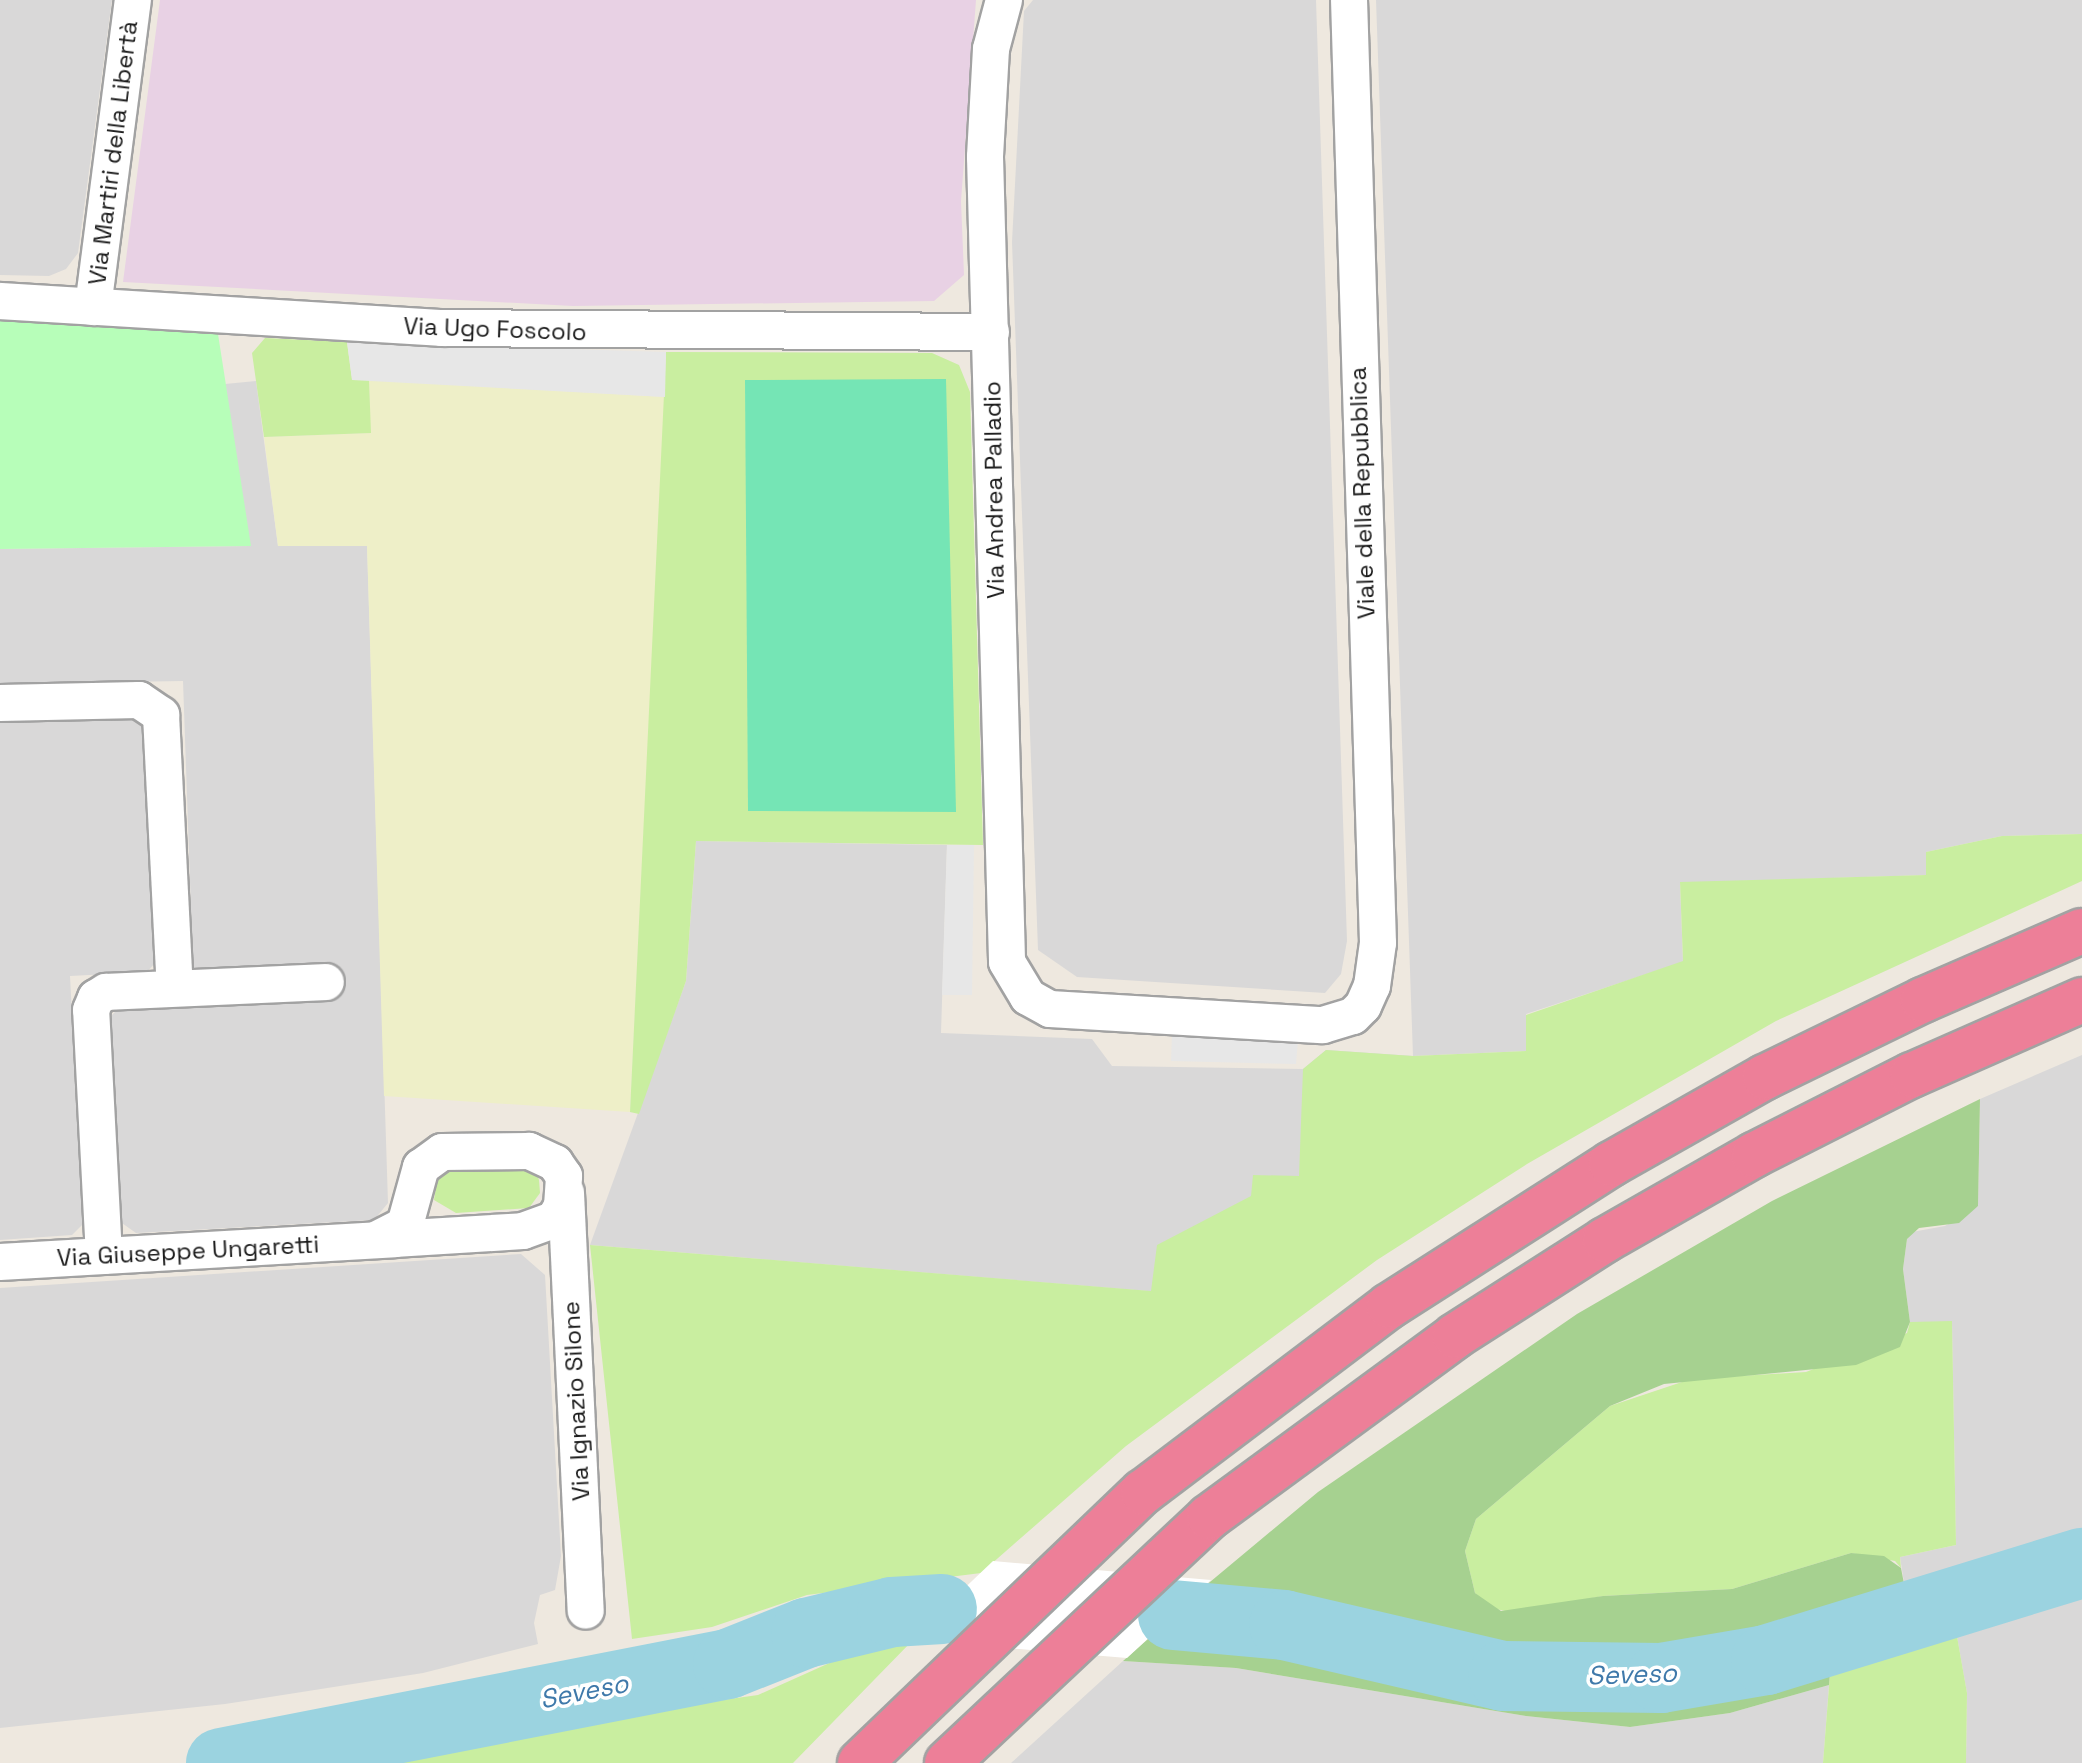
<!DOCTYPE html>
<meta charset="utf-8">
<style>
body{margin:0}
#map{position:relative;width:2082px;height:1763px;overflow:hidden;background:#eee8df;font-family:"Space Grotesk",sans-serif}
div>[style]{position:absolute}
.residential>*{inset:0;background:#d9d8d8}
.industrial>*{inset:0;background:#e8d1e4}
.farmland>*{inset:0;background:#eeefc8}
.grass>*{inset:0;background:#c9eea0}
.forest>*{inset:0;background:#a6d190}
.park>*{inset:0;background:#b7feb9}
.pitch>*{inset:0;background:#75e5b5}
.parking>*{inset:0;background:#e7e7e7}
.pier>*{inset:0;background:#fff}
.river>*{height:70px;margin:-35px;padding:0 35px;transform-origin:35px;border-radius:35px;background:#9bd3e0}
.roads{filter:drop-shadow(2px 0 #a2a2a2) drop-shadow(-2px 0 #a2a2a2) drop-shadow(0 2px #a2a2a2) drop-shadow(0 -2px #a2a2a2)}
.street>*{height:36px;margin:-18px;padding:0 18px;transform-origin:18px;border-radius:18px;background:#fff}
.highway>*{height:44px;margin:-22px;padding:0 22px;transform-origin:22px;border-radius:22px;background:#ed7f98}
span{translate:-50% -50%;white-space:nowrap;text-align:center;line-height:1.15;-webkit-text-stroke:7px #fff;paint-order:stroke}
.street-label{font-size:24px;color:#1b1b1b}
.water-label{font-size:26px;color:#3f79aa;font-style:italic}
</style>
<div id="map">
<div class="residential">
<div style="clip-path:polygon(0 0,112px 0,78px 253px,66px 269px,49px 276px,0 275px)"></div>
<div style="clip-path:polygon(1033px 0,1316px 0,1347px 941px,1341px 974px,1325px 993px,1077px 977px,1038px 950px,1012px 242px,1024px 11px)"></div>
<div style="clip-path:polygon(1376px 0,2082px 0,2082px 834px,2002px 836px,1926px 852px,1927px 875px,1680px 883px,1683px 962px,1526px 1014px,1526px 1051px,1413px 1056px,1411px 1129px,1172px 1293px,590px 1245px,686px 981px,696px 841px,947px 845px,941px 1033px,1092px 1039px,1112px 1066px,1303px 1069px,1326px 1050px,1413px 1056px)"></div>
<div style="clip-path:polygon(256px 381px,278px 546px,367px 545px,388px 1203px,374px 1220px,136px 1233px,119px 1221px,108px 1019px,117px 1010px,336px 1000px,334px 965px,193px 968px,183px 681px,0 684px,0 549px,250px 546px,225px 384px)"></div>
<div style="clip-path:polygon(139px 718px,148px 727px,155px 963px,147px 972px,70px 976px,83px 1224px,72px 1235px,0 1240px,0 719px)"></div>
<div style="clip-path:polygon(2082px 1055px,2082px 1552px,2076px 1546px,2019px 1565px,1964px 1571px,1964px 1577px,1905px 1589px,1900px 1557px,1956px 1545px,1952px 1322px,1910px 1322px,1903px 1269px,1907px 1239px,1912px 1232px,1945px 1226px,1978px 1206px,1980px 1099px)"></div>
<div style="clip-path:polygon(521px 1254px,545px 1275px,561px 1556px,555px 1590px,540px 1595px,534px 1623px,538px 1644px,423px 1673px,225px 1704px,0 1728px,0 1288px)"></div>
<div style="clip-path:polygon(2082px 1585px,2082px 1763px,1966px 1763px,1967px 1693px,1955px 1625px)"></div>
<div style="clip-path:polygon(1123px 1661px,1236px 1668px,1526px 1716px,1630px 1727px,1730px 1713px,1829px 1685px,1823px 1763px,1011px 1763px)"></div>
</div>
<div class="industrial">
<div style="clip-path:polygon(160px 0,976px 0,961px 201px,964px 275px,934px 301px,573px 306px,123px 282px)"></div>
</div>
<div class="farmland">
<div style="clip-path:polygon(369px 380px,665px 397px,630px 1112px,384px 1096px,367px 546px,278px 546px,264px 437px,370px 433px)"></div>
</div>
<div class="grass">
<div style="clip-path:polygon(265px 338px,347px 342px,352px 379px,369px 380px,371px 433px,264px 437px,252px 353px)"></div>
<div style="clip-path:polygon(666px 352px,932px 353px,959px 365px,970px 392px,983px 845px,696px 841px,686px 981px,639px 1114px,630px 1112px)"></div>
<div style="clip-path:polygon(2082px 834px,2082px 881px,1776px 1021px,1527px 1164px,1377px 1260px,1126px 1446px,981px 1573px,807px 1595px,712px 1627px,632px 1639px,590px 1245px,1151px 1291px,1157px 1245px,1251px 1196px,1253px 1175px,1299px 1176px,1303px 1069px,1326px 1050px,1413px 1056px,1526px 1051px,1526px 1015px,1683px 961px,1680px 882px,1926px 875px,1926px 852px,2002px 836px)"></div>
<div style="clip-path:polygon(517px 1164px,536px 1172px,539px 1180px,540px 1193px,529px 1208px,456px 1213px,434px 1200px,438px 1174px,445px 1168px)"></div>
<div style="clip-path:polygon(1952px 1321px,1956px 1545px,1900px 1557px,1901px 1568px,1895px 1561px,1851px 1553px,1732px 1589px,1603px 1596px,1515px 1613px,1491px 1608px,1475px 1593px,1465px 1551px,1476px 1519px,1610px 1406px,1691px 1379px,1806px 1372px,1907px 1333px,1910px 1322px)"></div>
<div style="clip-path:polygon(1955px 1625px,1967px 1693px,1966px 1763px,1823px 1763px,1831px 1661px)"></div>
<div style="clip-path:polygon(913px 1640px,793px 1763px,340px 1763px,588px 1719px,758px 1695px,854px 1652px)"></div>
</div>
<div class="forest">
<div style="clip-path:polygon(1980px 1099px,1978px 1206px,1959px 1223px,1919px 1228px,1907px 1239px,1903px 1269px,1910px 1322px,1900px 1347px,1856px 1365px,1664px 1384px,1610px 1406px,1476px 1519px,1465px 1551px,1475px 1593px,1501px 1611px,1603px 1596px,1732px 1589px,1851px 1553px,1884px 1556px,1901px 1568px,1905px 1589px,1882px 1608px,1675px 1659px,1547px 1660px,1412px 1641px,1277px 1601px,1204px 1587px,1318px 1492px,1577px 1314px,1772px 1201px)"></div>
<div style="clip-path:polygon(1148px 1639px,1248px 1642px,1529px 1692px,1627px 1701px,1706px 1693px,1831px 1661px,1829px 1685px,1730px 1713px,1630px 1727px,1526px 1716px,1236px 1668px,1123px 1661px)"></div>
</div>
<div class="park">
<div style="clip-path:polygon(0 319px,218px 334px,251px 546px,0 549px)"></div>
</div>
<div class="pitch">
<div style="clip-path:polygon(946px 379px,956px 812px,748px 811px,745px 380px)"></div>
</div>
<div class="parking">
<div style="clip-path:polygon(347px 342px,666px 352px,665px 397px,352px 380px)"></div>
<div style="clip-path:polygon(947px 845px,974px 845px,972px 995px,942px 995px)"></div>
<div style="clip-path:polygon(1172px 1035px,1298px 1040px,1296px 1064px,1171px 1061px)"></div>
</div>
<div class="pier">
<div style="clip-path:polygon(993px 1561px,1211px 1580px,1127px 1658px,910px 1640px)"></div>
</div>
<div class="river">
<div style="left:1173px;top:1615px;width:111px;rotate:5.1deg"></div>
<div style="left:1284px;top:1625px;width:225px;rotate:13.1deg"></div>
<div style="left:1503px;top:1676px;width:158px;rotate:0.7deg"></div>
<div style="left:1661px;top:1678px;width:107px;rotate:-9.7deg"></div>
<div style="left:1766px;top:1660px;width:331px;rotate:-17.1deg"></div>
<div style="left:221px;top:1763px;width:517px;rotate:-11.05deg"></div>
<div style="left:728px;top:1664px;width:84px;rotate:-21.7deg"></div>
<div style="left:806px;top:1633px;width:89px;rotate:-13.7deg"></div>
<div style="left:892px;top:1612px;width:50px;rotate:-3.4deg"></div>
</div>
<div class="roads">
<div class="street">
<div style="left:1004px;top:0;width:51px;rotate:104.9deg"></div>
<div style="left:991px;top:49px;width:108px;rotate:93.2deg"></div>
<div style="left:985px;top:157px;width:805px;rotate:88.43deg"></div>
<div style="left:1007px;top:962px;width:41px;rotate:59deg"></div>
<div style="left:1028px;top:997px;width:25px;rotate:29deg"></div>
<div style="left:1050px;top:1009px;width:273px;rotate:3.4deg"></div>
<div style="left:1323px;top:1025px;width:31px;rotate:-17deg"></div>
<div style="left:1353px;top:1016px;width:14px;rotate:-45deg"></div>
<div style="left:1363px;top:1006px;width:22px;rotate:-66deg"></div>
<div style="left:1372px;top:986px;width:43px;rotate:-82.1deg"></div>
<div style="left:1378px;top:943px;width:943px;rotate:-91.76deg"></div>
<div style="left:0;top:301px;width:443px;rotate:3.5deg"></div>
<div style="left:442px;top:328px;width:549px;rotate:0.42deg"></div>
<div style="left:93px;top:307px;width:310px;rotate:-82.6deg"></div>
<div style="left:0;top:703px;width:139px;rotate:-1.2deg"></div>
<div style="left:139px;top:700px;width:27px;rotate:34deg"></div>
<div style="left:161px;top:715px;width:273px;rotate:87.1deg"></div>
<div style="left:566px;top:1193px;width:418px;rotate:87.3deg"></div>
<div style="left:104px;top:1256px;width:246px;rotate:-93deg"></div>
<div style="left:91px;top:1010px;width:13px;rotate:-67deg"></div>
<div style="left:96px;top:998px;width:12px;rotate:-31deg"></div>
<div style="left:106px;top:992px;width:220px;rotate:-2.6deg"></div>
<div style="left:0;top:1262px;width:395px;rotate:-3.3deg"></div>
<div style="left:394px;top:1239px;width:129px;rotate:-3.5deg"></div>
<div style="left:523px;top:1231px;width:33px;rotate:-20deg"></div>
<div style="left:554px;top:1220px;width:16px;rotate:-60deg"></div>
<div style="left:562px;top:1206px;width:30px;rotate:-86deg"></div>
<div style="left:564px;top:1176px;width:16px;rotate:-125deg"></div>
<div style="left:555px;top:1163px;width:29px;rotate:-155deg"></div>
<div style="left:529px;top:1151px;width:87px;rotate:179.3deg"></div>
<div style="left:442px;top:1152px;width:26px;rotate:144deg"></div>
<div style="left:421px;top:1167px;width:60px;rotate:105.4deg"></div>
<div style="left:405px;top:1225px;width:33px;rotate:153deg"></div>
</div>
<div class="highway">
<div style="left:860px;top:1763px;width:392px;rotate:-43.8deg"></div>
<div style="left:1143px;top:1492px;width:308px;rotate:-37.1deg"></div>
<div style="left:1389px;top:1306px;width:264px;rotate:-32.6deg"></div>
<div style="left:1611px;top:1164px;width:177px;rotate:-29.5deg"></div>
<div style="left:1765px;top:1077px;width:176px;rotate:-26deg"></div>
<div style="left:1923px;top:1000px;width:173px;rotate:-23.5deg"></div>
<div style="left:947px;top:1763px;width:359px;rotate:-43.2deg"></div>
<div style="left:1209px;top:1517px;width:305px;rotate:-36.3deg"></div>
<div style="left:1455px;top:1336px;width:178px;rotate:-32.6deg"></div>
<div style="left:1605px;top:1240px;width:172px;rotate:-29.7deg"></div>
<div style="left:1754px;top:1155px;width:177px;rotate:-26.9deg"></div>
<div style="left:1912px;top:1075px;width:186px;rotate:-23.8deg"></div>
</div>
</div>
<div class="street-label">
<span style="left:113px;top:153px;rotate:-83deg">Via Martiri della Libertà</span>
<span style="left:495px;top:329px;rotate:2deg">Via Ugo Foscolo</span>
<span style="left:994px;top:490px;rotate:-91deg">Via Andrea Palladio</span>
<span style="left:1362px;top:493px;rotate:-92deg">Viale della Repubblica</span>
<span style="left:188px;top:1251px;rotate:-3deg">Via Giuseppe Ungaretti</span>
<span style="left:576px;top:1401px;rotate:-93deg">Via Ignazio Silone</span>
</div>
<div class="water-label">
<span style="left:1632px;top:1675px;rotate:-2deg">Seveso</span>
<span style="left:584px;top:1692px;rotate:-11deg">Seveso</span>
</div>
</div>
